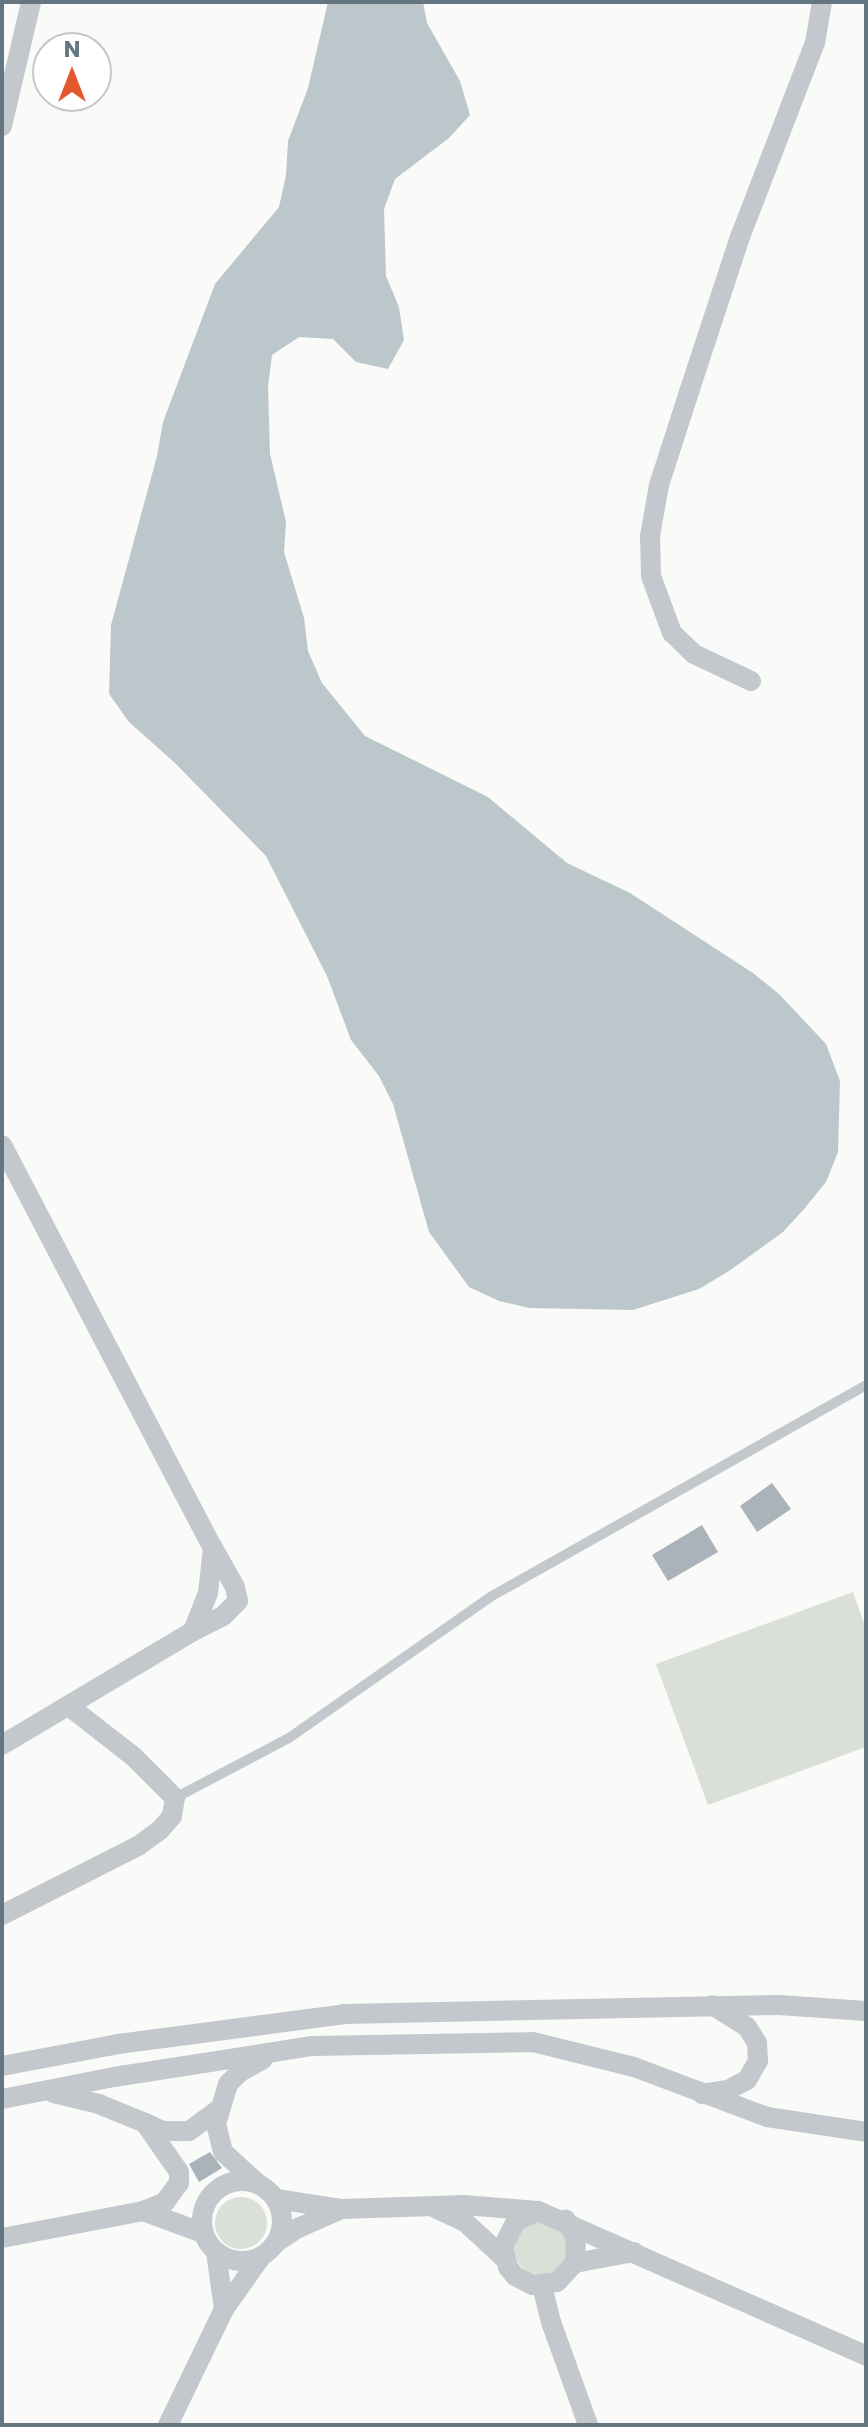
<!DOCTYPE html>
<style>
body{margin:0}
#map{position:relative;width:868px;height:2427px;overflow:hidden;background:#fafaf8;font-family:Poppins,sans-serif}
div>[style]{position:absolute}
.green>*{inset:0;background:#dadfd7}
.round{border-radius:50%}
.water>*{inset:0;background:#bbc7cb}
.building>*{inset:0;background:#aab3b9}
.service>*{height:10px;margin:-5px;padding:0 5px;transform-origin:5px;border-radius:5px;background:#c3c8cc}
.minor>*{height:20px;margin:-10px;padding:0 10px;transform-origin:10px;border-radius:10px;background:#c3c8cc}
.minor>.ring{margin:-10px;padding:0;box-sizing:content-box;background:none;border:20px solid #c3c8cc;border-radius:50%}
span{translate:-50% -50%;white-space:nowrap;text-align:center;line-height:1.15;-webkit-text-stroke:8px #fff;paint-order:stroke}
.frame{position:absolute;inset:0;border:4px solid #657683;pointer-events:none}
.north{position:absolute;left:32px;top:32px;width:80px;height:80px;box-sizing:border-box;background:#fff;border:2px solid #c1c8cd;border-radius:50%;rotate:0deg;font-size:22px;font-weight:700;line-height:32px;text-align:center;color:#657683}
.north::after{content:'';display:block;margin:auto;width:28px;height:36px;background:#e4572e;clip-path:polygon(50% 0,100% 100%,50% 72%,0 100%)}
</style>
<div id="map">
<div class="green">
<div style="clip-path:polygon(853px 1592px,866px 1629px,866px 1747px,708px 1805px,656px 1664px)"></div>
<div class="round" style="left:215px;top:2197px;width:52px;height:52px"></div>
<div class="round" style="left:514px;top:2221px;width:54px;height:54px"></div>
</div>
<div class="water">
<div style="clip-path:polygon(328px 2px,423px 2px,427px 23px,460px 81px,470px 115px,449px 138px,395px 179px,384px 209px,386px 276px,399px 307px,404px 340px,388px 369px,356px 362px,333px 339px,299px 337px,272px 355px,268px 387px,270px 454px,286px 522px,284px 552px,304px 618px,308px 651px,322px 683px,365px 736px,488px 797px,567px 863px,630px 893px,753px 973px,779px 994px,826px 1044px,840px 1081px,838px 1152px,826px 1182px,804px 1209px,783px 1232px,729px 1271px,699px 1289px,633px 1310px,529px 1308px,499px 1301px,469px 1287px,429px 1232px,393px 1104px,379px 1076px,351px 1040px,327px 976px,266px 856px,175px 763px,129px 722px,109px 694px,111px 625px,157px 456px,163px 422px,215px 284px,279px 207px,286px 175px,288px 141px,308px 88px)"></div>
</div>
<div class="building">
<div style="clip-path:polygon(772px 1483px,791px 1509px,757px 1532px,740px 1506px)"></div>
<div style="clip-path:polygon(702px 1525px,718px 1552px,668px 1581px,652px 1555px)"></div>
<div style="clip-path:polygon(210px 2152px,222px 2168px,199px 2182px,189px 2164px)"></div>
</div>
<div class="service">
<div style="left:175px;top:1798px;width:129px;rotate:-27.8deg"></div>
<div style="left:289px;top:1738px;width:248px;rotate:-35deg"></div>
<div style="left:492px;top:1596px;width:429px;rotate:-29.4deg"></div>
</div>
<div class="minor">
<div style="left:2px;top:126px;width:127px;rotate:-76.8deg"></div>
<div style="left:751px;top:681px;width:63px;rotate:-154.7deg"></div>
<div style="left:694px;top:654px;width:30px;rotate:-136deg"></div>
<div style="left:672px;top:633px;width:61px;rotate:-110.2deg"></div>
<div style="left:651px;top:576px;width:40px;rotate:-91.4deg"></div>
<div style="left:650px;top:536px;width:52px;rotate:-80deg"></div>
<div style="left:659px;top:485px;width:98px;rotate:-72.1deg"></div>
<div style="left:689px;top:392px;width:163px;rotate:-71.8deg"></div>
<div style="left:740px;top:237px;width:208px;rotate:-68.9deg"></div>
<div style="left:815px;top:43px;width:42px;rotate:-80.3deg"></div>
<div style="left:2px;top:1145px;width:455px;rotate:62.4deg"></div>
<div style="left:213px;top:1548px;width:45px;rotate:60.6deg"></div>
<div style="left:235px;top:1587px;width:14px;rotate:78deg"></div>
<div style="left:238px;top:1601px;width:21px;rotate:135deg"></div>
<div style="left:223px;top:1616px;width:34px;rotate:153deg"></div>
<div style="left:193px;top:1631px;width:41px;rotate:-68.5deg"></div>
<div style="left:208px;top:1593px;width:45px;rotate:-83.7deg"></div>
<div style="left:2px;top:1745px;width:222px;rotate:-30.8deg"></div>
<div style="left:2px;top:1915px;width:153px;rotate:-26.9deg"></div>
<div style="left:138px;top:1846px;width:27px;rotate:-36deg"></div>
<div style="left:160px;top:1830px;width:18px;rotate:-49deg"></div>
<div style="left:172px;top:1816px;width:18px;rotate:-81deg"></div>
<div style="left:175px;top:1798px;width:58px;rotate:-135deg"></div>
<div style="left:134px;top:1757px;width:81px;rotate:-142deg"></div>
<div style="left:2px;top:2066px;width:118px;rotate:-10.7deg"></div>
<div style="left:118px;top:2044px;width:229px;rotate:-7.5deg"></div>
<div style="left:345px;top:2014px;width:434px;rotate:-1.2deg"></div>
<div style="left:779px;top:2005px;width:87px;rotate:3.9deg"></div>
<div style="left:702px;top:2094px;width:26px;rotate:-9deg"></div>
<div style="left:728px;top:2090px;width:21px;rotate:-28deg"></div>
<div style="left:747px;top:2080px;width:22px;rotate:-60deg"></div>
<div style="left:758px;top:2061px;width:18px;rotate:-93deg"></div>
<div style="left:757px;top:2043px;width:19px;rotate:-122deg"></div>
<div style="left:747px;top:2027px;width:41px;rotate:-147.8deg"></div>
<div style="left:2px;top:2099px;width:114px;rotate:-11.1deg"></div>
<div style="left:114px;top:2077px;width:201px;rotate:-8.9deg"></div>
<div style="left:313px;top:2046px;width:220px;rotate:-1deg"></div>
<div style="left:533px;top:2042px;width:104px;rotate:13.9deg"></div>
<div style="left:634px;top:2067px;width:142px;rotate:20.6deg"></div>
<div style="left:767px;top:2117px;width:100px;rotate:8.6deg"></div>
<div style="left:145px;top:2123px;width:20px;rotate:24deg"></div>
<div style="left:163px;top:2131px;width:26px"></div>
<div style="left:189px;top:2131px;width:36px;rotate:-36deg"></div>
<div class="ring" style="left:202px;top:2181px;width:60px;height:60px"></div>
<div style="left:257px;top:2183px;width:46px;rotate:-137.6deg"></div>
<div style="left:223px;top:2152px;width:29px;rotate:-104deg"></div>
<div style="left:216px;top:2124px;width:42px;rotate:-73.3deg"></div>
<div style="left:228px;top:2084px;width:17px;rotate:-45deg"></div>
<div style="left:240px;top:2072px;width:26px;rotate:-29deg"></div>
<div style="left:276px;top:2199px;width:67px;rotate:8.6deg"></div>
<div style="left:342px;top:2209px;width:122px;rotate:-1.9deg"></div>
<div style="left:464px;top:2205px;width:74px;rotate:4.6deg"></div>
<div style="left:538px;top:2211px;width:359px;rotate:23.8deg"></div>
<div style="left:435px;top:2208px;width:33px;rotate:25deg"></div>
<div style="left:465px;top:2222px;width:53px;rotate:42.7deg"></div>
<div style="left:143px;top:2211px;width:64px;rotate:20.1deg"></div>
<div style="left:538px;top:2211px;width:24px;rotate:156deg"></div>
<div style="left:516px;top:2221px;width:29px;rotate:117deg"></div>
<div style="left:503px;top:2247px;width:21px;rotate:76deg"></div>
<div style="left:508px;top:2267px;width:11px;rotate:52deg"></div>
<div style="left:515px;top:2276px;width:20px;rotate:27deg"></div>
<div style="left:533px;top:2285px;width:24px;rotate:-7deg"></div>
<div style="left:557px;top:2282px;width:26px;rotate:-47deg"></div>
<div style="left:575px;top:2263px;width:25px;rotate:-88deg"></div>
<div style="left:576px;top:2238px;width:21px;rotate:-119deg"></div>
<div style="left:2px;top:2238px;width:144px;rotate:-10.8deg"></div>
<div style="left:143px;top:2211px;width:24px;rotate:-22deg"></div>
<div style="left:165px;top:2202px;width:24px;rotate:-54deg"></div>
<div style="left:179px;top:2183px;width:11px;rotate:-90deg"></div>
<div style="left:179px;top:2172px;width:60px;rotate:-124.8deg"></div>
<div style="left:145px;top:2123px;width:50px;rotate:-157.6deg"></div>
<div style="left:99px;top:2104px;width:47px;rotate:-166.6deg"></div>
<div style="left:278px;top:2241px;width:24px;rotate:-33deg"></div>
<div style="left:298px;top:2228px;width:48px;rotate:-23.4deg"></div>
<div style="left:216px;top:2252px;width:58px;rotate:82deg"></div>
<div style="left:575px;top:2263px;width:60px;rotate:-10.6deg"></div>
<div style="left:542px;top:2286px;width:37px;rotate:76deg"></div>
<div style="left:551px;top:2322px;width:109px;rotate:70.2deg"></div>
<div style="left:168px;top:2425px;width:129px;rotate:-64.2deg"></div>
<div style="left:224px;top:2309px;width:64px;rotate:-54.6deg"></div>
</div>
<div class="frame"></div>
<div class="north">N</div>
</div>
